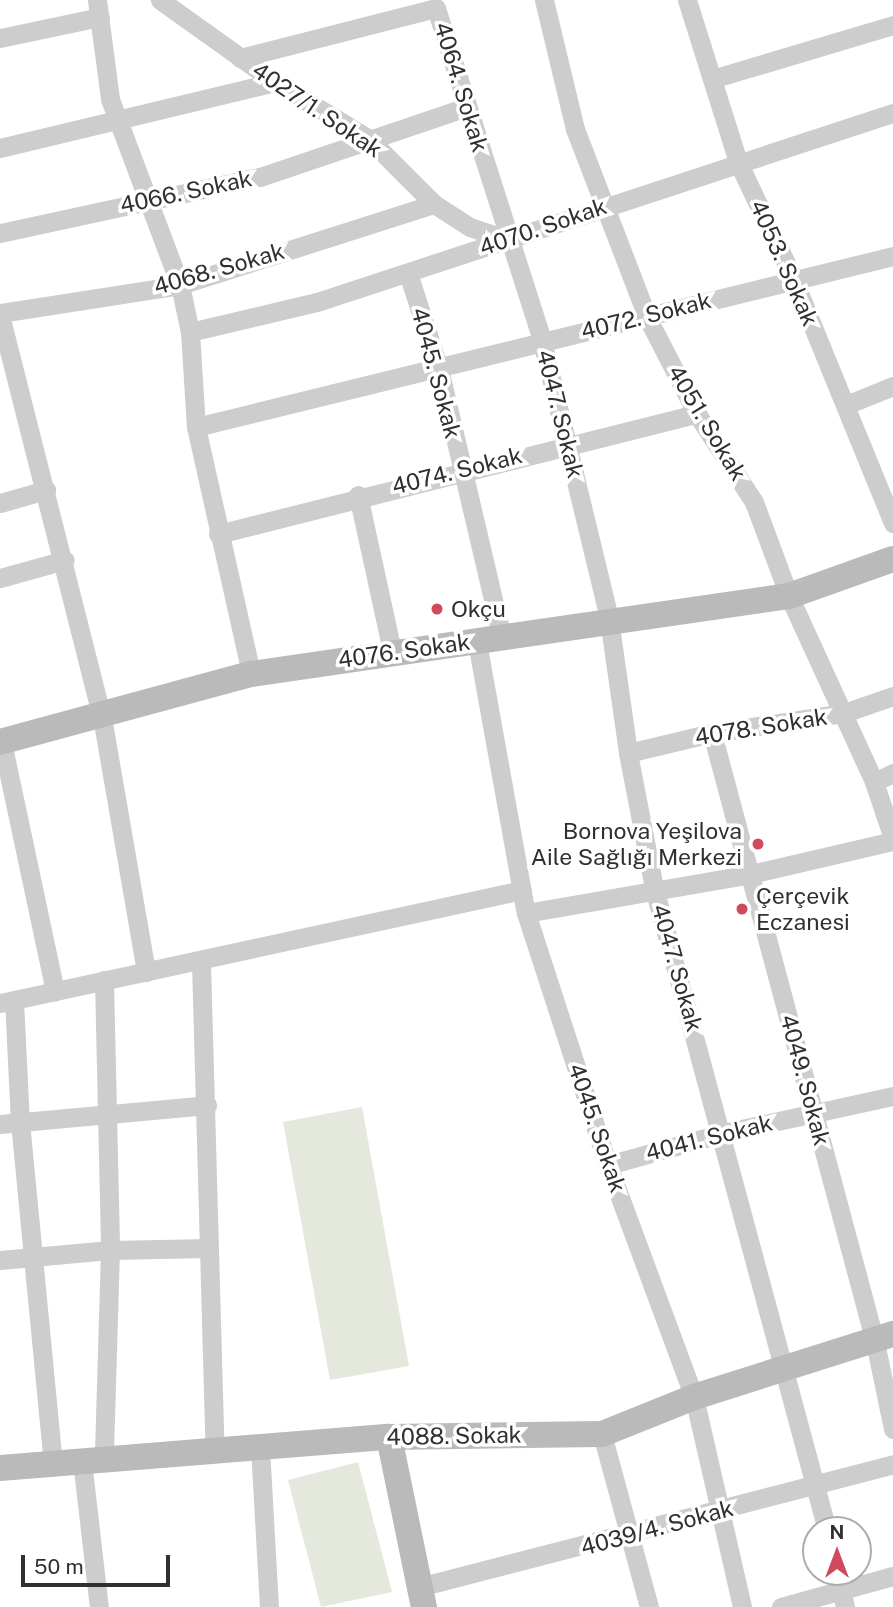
<!DOCTYPE html>
<meta charset="utf-8">
<style>
body{margin:0}
#map{position:relative;width:893px;height:1607px;overflow:hidden;background:#fff;font-family:"Public Sans",sans-serif}
div>[style]{position:absolute}
.green>*{inset:0;background:#e4e8dd}
.street>*{height:19px;margin:-9.5px;padding:0 9.5px;transform-origin:9.5px;border-radius:9.5px;background:#cdcdcd}
.secondary>*{height:26px;margin:-13px;padding:0 13px;transform-origin:13px;border-radius:13px;background:#bababa}
.dots>*{width:19px;height:19px;translate:-50% -50%;box-sizing:border-box;border:4px solid #fff;border-radius:50%}
span{translate:-50% -50%;white-space:nowrap;text-align:center;line-height:1.15;-webkit-text-stroke:7px #fff;paint-order:stroke}
.street-label{font-size:23px;color:#303030}
.poi-label{font-size:23px;color:#303030}
.left{translate:0 -50%;text-align:left}
.right{translate:-100% -50%;text-align:right}
.north{position:absolute;left:802px;top:1516px;width:70px;height:70px;box-sizing:border-box;background:#fff;border:2px solid #acacac;border-radius:50%;rotate:0deg;font-size:19px;font-weight:700;line-height:28px;text-align:center;color:#303030}
.north::after{content:'';display:block;margin:auto;width:24px;height:32px;background:#d04a5b;clip-path:polygon(50% 0,100% 100%,50% 72%,0 100%)}
.scale{position:absolute;left:21px;top:1555px;width:149px;height:32px;box-sizing:border-box;border:4px solid #303030;border-top:0;padding-left:9px;font-size:21px;line-height:24px;white-space:nowrap;color:#303030;-webkit-text-stroke:5px #fff;paint-order:stroke}
</style>
<div id="map">
<div class="green">
<div style="clip-path:polygon(362px 1107px,409px 1366px,330px 1380px,283px 1122px)"></div>
<div style="clip-path:polygon(358px 1462px,392px 1592px,321px 1607px,288px 1480px)"></div>
</div>
<div class="street">
<div style="left:97px;top:0;width:100px;rotate:82.5deg"></div>
<div style="left:110px;top:99px;width:199px;rotate:69.4deg"></div>
<div style="left:180px;top:285px;width:48px;rotate:78deg"></div>
<div style="left:190px;top:332px;width:95px;rotate:86.4deg"></div>
<div style="left:196px;top:427px;width:253px;rotate:77.4deg"></div>
<div style="left:160px;top:0;width:141px;rotate:35.5deg"></div>
<div style="left:275px;top:82px;width:110px;rotate:31.2deg"></div>
<div style="left:369px;top:139px;width:92px;rotate:45deg"></div>
<div style="left:434px;top:204px;width:43px;rotate:32.6deg"></div>
<div style="left:470px;top:227px;width:40px;rotate:18.9deg"></div>
<div style="left:544px;top:0;width:133px;rotate:76.5deg"></div>
<div style="left:575px;top:129px;width:204px;rotate:69deg"></div>
<div style="left:648px;top:319px;width:107px;rotate:62.7deg"></div>
<div style="left:697px;top:414px;width:105px;rotate:57.1deg"></div>
<div style="left:754px;top:502px;width:100px;rotate:69.6deg"></div>
<div style="left:789px;top:596px;width:205px;rotate:65.4deg"></div>
<div style="left:874px;top:782px;width:59px;rotate:71.3deg"></div>
<div style="left:687px;top:0;width:170px;rotate:72.5deg"></div>
<div style="left:738px;top:162px;width:128px;rotate:64.6deg"></div>
<div style="left:793px;top:278px;width:265px;rotate:67.8deg"></div>
<div style="left:0;top:38px;width:102px;rotate:-11.9deg"></div>
<div style="left:240px;top:58px;width:202px;rotate:-14.3deg"></div>
<div style="left:436px;top:8px;width:349px;rotate:72.3deg"></div>
<div style="left:542px;top:341px;width:286px;rotate:76.4deg"></div>
<div style="left:609px;top:619px;width:135px;rotate:81.9deg"></div>
<div style="left:628px;top:753px;width:137px;rotate:79.1deg"></div>
<div style="left:654px;top:888px;width:665px;rotate:74.92deg"></div>
<div style="left:712px;top:79px;width:189px;rotate:-16.6deg"></div>
<div style="left:0;top:148px;width:283px;rotate:-13.5deg"></div>
<div style="left:0;top:233px;width:266px;rotate:-12.2deg"></div>
<div style="left:260px;top:177px;width:219px;rotate:-18.7deg"></div>
<div style="left:408px;top:273px;width:101px;rotate:72.1deg"></div>
<div style="left:439px;top:369px;width:275px;rotate:76.8deg"></div>
<div style="left:0;top:313px;width:182px;rotate:-8.8deg"></div>
<div style="left:180px;top:285px;width:267px;rotate:-17.7deg"></div>
<div style="left:0;top:315px;width:415px;rotate:75.8deg"></div>
<div style="left:102px;top:717px;width:259px;rotate:80.2deg"></div>
<div style="left:190px;top:332px;width:130px;rotate:-13.3deg"></div>
<div style="left:317px;top:302px;width:606px;rotate:-18.17deg"></div>
<div style="left:846px;top:405px;width:51px;rotate:-22deg"></div>
<div style="left:196px;top:427px;width:718px;rotate:-13.78deg"></div>
<div style="left:358px;top:495px;width:160px;rotate:77.7deg"></div>
<div style="left:0;top:503px;width:48px;rotate:-15.8deg"></div>
<div style="left:218px;top:534px;width:494px;rotate:-14.1deg"></div>
<div style="left:0;top:578px;width:67px;rotate:-15.5deg"></div>
<div style="left:477px;top:642px;width:275px;rotate:79.8deg"></div>
<div style="left:526px;top:913px;width:265px;rotate:72deg"></div>
<div style="left:608px;top:1165px;width:247px;rotate:69.7deg"></div>
<div style="left:694px;top:1397px;width:215px;rotate:77.1deg"></div>
<div style="left:712px;top:733px;width:630px;rotate:75.02deg"></div>
<div style="left:875px;top:1342px;width:89px;rotate:78.3deg"></div>
<div style="left:2px;top:742px;width:255px;rotate:78deg"></div>
<div style="left:628px;top:753px;width:86px;rotate:-13.4deg"></div>
<div style="left:712px;top:733px;width:134px;rotate:-8.6deg"></div>
<div style="left:844px;top:713px;width:52px;rotate:-19.1deg"></div>
<div style="left:874px;top:782px;width:21px;rotate:-25deg"></div>
<div style="left:526px;top:913px;width:228px;rotate:-9.8deg"></div>
<div style="left:751px;top:874px;width:146px;rotate:-13.1deg"></div>
<div style="left:201px;top:963px;width:487px;rotate:88.4deg"></div>
<div style="left:104px;top:980px;width:270px;rotate:88.7deg"></div>
<div style="left:110px;top:1250px;width:208px;rotate:91.7deg"></div>
<div style="left:14px;top:1000px;width:122px;rotate:87.2deg"></div>
<div style="left:20px;top:1122px;width:342px;rotate:84.5deg"></div>
<div style="left:0;top:1003px;width:534px;rotate:-12.21deg"></div>
<div style="left:0;top:1124px;width:208px;rotate:-5.2deg"></div>
<div style="left:608px;top:1165px;width:119px;rotate:-15.5deg"></div>
<div style="left:723px;top:1133px;width:174px;rotate:-12.3deg"></div>
<div style="left:0;top:1260px;width:110px;rotate:-5.2deg"></div>
<div style="left:110px;top:1250px;width:99px;rotate:-1.2deg"></div>
<div style="left:602px;top:1434px;width:179px;rotate:74.8deg"></div>
<div style="left:260px;top:1447px;width:160px;rotate:86.8deg"></div>
<div style="left:82px;top:1461px;width:147px;rotate:83.4deg"></div>
<div style="left:837px;top:1572px;width:36px;rotate:77deg"></div>
<div style="left:419px;top:1587px;width:490px;rotate:-14.5deg"></div>
<div style="left:781px;top:1607px;width:116px;rotate:-15.5deg"></div>
</div>
<div class="secondary">
<div style="left:0;top:742px;width:260px;rotate:-15.2deg"></div>
<div style="left:251px;top:674px;width:544px;rotate:-8.25deg"></div>
<div style="left:789px;top:596px;width:110px;rotate:-19.6deg"></div>
<div style="left:389px;top:1437px;width:174px;rotate:78.4deg"></div>
<div style="left:0;top:1468px;width:390px;rotate:-4.6deg"></div>
<div style="left:389px;top:1437px;width:213px;rotate:-0.8deg"></div>
<div style="left:602px;top:1434px;width:99px;rotate:-21.9deg"></div>
<div style="left:694px;top:1397px;width:209px;rotate:-17.6deg"></div>
</div>
<div class="dots">
<div style="left:437px;top:609px;background:#d04a5b"></div>
<div style="left:758px;top:844px;background:#d04a5b"></div>
<div style="left:742px;top:909px;background:#d04a5b"></div>
</div>
<div class="street-label">
<span style="left:461px;top:87px;rotate:73deg">4064. Sokak</span>
<span style="left:317px;top:110px;rotate:34deg">4027/1. Sokak</span>
<span style="left:186px;top:192px;rotate:-12deg">4066. Sokak</span>
<span style="left:543px;top:227px;rotate:-19deg">4070. Sokak</span>
<span style="left:784px;top:263px;rotate:66deg">4053. Sokak</span>
<span style="left:219px;top:269px;rotate:-16deg">4068. Sokak</span>
<span style="left:646px;top:316px;rotate:-14deg">4072. Sokak</span>
<span style="left:436px;top:373px;rotate:75deg">4045. Sokak</span>
<span style="left:560px;top:414px;rotate:76deg">4047. Sokak</span>
<span style="left:707px;top:423px;rotate:59deg">4051. Sokak</span>
<span style="left:457px;top:471px;rotate:-14deg">4074. Sokak</span>
<span style="left:404px;top:651px;rotate:-8deg">4076. Sokak</span>
<span style="left:761px;top:727px;rotate:-9deg">4078. Sokak</span>
<span style="left:677px;top:968px;rotate:74deg">4047. Sokak</span>
<span style="left:805px;top:1080px;rotate:75deg">4049. Sokak</span>
<span style="left:597px;top:1128px;rotate:71deg">4045. Sokak</span>
<span style="left:709px;top:1138px;rotate:-14deg">4041. Sokak</span>
<span style="left:454px;top:1436px;rotate:-1deg">4088. Sokak</span>
<span style="left:657px;top:1528px;rotate:-15deg">4039/4. Sokak</span>
</div>
<div class="poi-label">
<span class="left" style="left:451px;top:609px">Okçu</span>
<span class="right" style="left:742px;top:844px">Bornova Yeşilova<br>Aile Sağlığı Merkezi</span>
<span class="left" style="left:756px;top:909px">Çerçevik<br>Eczanesi</span>
</div>
<div class="north">N</div>
<div class="scale">50 m</div>
</div>
